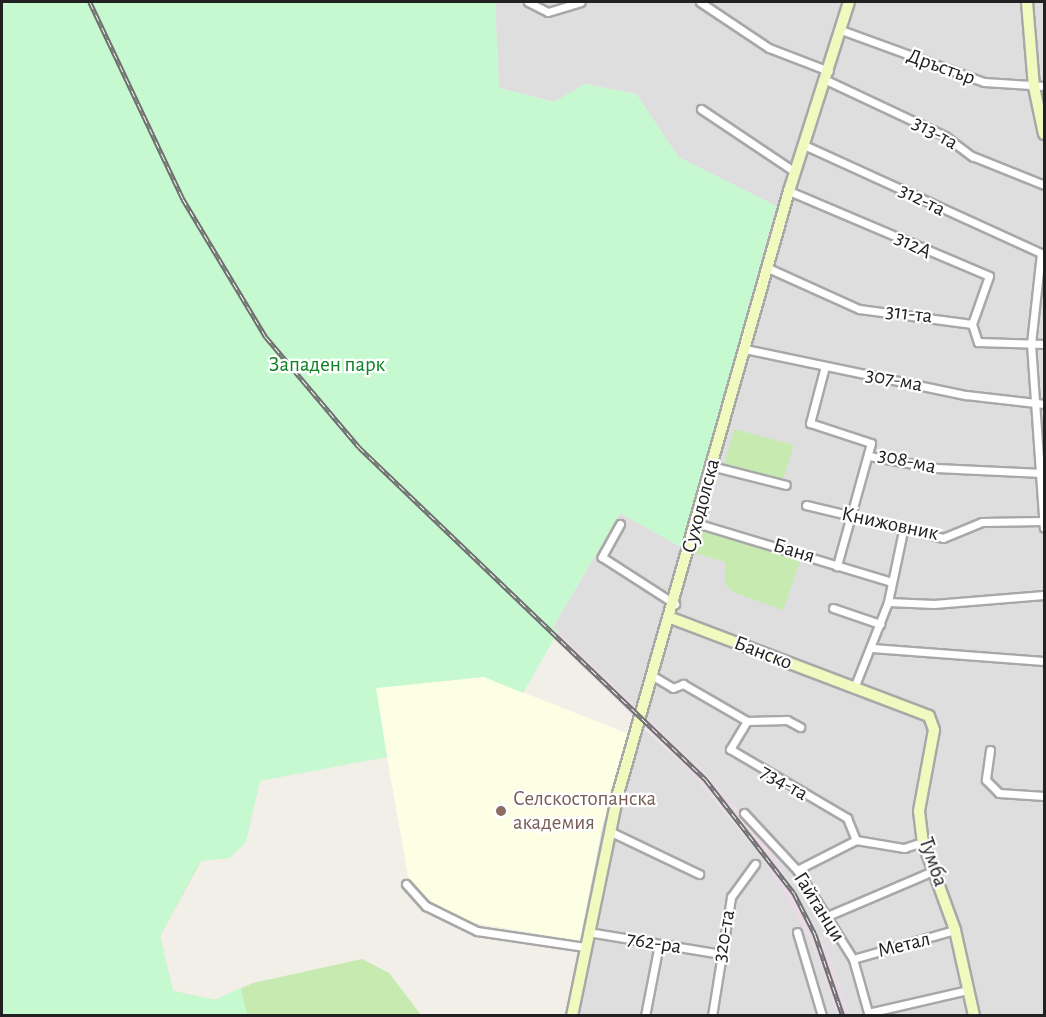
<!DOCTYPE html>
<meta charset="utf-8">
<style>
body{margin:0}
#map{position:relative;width:1046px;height:1017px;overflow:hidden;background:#f1efe8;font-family:"Alegreya Sans",sans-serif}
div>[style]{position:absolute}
.residential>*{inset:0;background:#dfdede}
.industrial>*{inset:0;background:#eadae6}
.education>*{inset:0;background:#fcffe4}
.grass>*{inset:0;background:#c6eab0}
.park>*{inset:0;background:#c7f9d1}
.roads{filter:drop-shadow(2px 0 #a8a8a8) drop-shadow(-2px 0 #a8a8a8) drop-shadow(0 2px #a8a8a8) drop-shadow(0 -2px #a8a8a8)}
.street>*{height:7px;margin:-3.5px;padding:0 3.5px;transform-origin:3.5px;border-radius:3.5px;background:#fff}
.secondary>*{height:10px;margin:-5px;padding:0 5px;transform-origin:5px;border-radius:5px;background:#f0f9be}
.rail>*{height:4.5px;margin-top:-2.25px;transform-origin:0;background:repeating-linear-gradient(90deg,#fff 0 7px,#6f6f6f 0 14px);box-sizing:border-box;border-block:2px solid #6f6f6f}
.dots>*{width:16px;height:16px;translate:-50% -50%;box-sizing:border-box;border:3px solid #fff;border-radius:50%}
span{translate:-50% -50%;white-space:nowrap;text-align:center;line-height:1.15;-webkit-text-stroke:4.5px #fff;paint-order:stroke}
.street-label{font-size:21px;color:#212121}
.park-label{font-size:21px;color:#0d8123}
.education-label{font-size:21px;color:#785e54}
.left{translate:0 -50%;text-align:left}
.frame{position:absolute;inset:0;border:3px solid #212121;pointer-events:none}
</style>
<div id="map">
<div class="residential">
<div style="clip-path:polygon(495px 2px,1044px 2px,1044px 1015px,849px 1015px,829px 954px,770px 849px,707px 775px,553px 627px,620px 513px,682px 547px,776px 206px,678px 157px,636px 94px,585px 84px,555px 102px,499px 88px)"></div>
<div style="clip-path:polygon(634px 719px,687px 768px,762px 856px,811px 940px,838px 1015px,565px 1016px,602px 828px)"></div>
</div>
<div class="industrial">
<div style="clip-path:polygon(462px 550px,553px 627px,707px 775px,770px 849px,829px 954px,849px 1015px,838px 1015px,811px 940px,755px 846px,687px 768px)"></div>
</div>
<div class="education">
<div style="clip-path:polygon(484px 677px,629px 734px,602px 828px,580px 941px,469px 922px,429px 903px,409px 882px,375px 688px)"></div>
</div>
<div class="grass">
<div style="clip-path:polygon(734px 429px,794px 445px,782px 482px,724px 466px)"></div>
<div style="clip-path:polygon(696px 523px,803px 553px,783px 610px,733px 592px,725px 584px,725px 562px,688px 551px)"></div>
<div style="clip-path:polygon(2px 846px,201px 861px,160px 936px,173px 991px,215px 1000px,253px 983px,362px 959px,389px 973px,421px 1015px,2px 1015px)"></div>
</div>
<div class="park">
<div style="clip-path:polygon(2px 2px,495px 2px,499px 88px,554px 102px,585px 84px,636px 94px,678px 157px,776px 206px,682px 548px,620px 513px,553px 627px,558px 632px,523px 693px,484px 677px,376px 688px,387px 757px,260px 781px,246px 842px,230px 858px,200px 861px,160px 936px,173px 991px,215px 1000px,241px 988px,247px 1015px,2px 1015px)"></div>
</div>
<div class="roads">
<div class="street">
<div style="left:528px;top:2px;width:22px;rotate:27deg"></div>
<div style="left:548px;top:12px;width:34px;rotate:-17deg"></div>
<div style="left:700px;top:2px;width:83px;rotate:33.7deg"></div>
<div style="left:769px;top:48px;width:64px;rotate:21deg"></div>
<div style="left:841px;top:30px;width:152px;rotate:20deg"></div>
<div style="left:984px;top:82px;width:60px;rotate:3.8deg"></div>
<div style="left:826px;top:80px;width:132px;rotate:25.2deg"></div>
<div style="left:945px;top:136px;width:34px;rotate:37deg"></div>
<div style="left:972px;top:156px;width:78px;rotate:21.9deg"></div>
<div style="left:701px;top:109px;width:113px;rotate:33.8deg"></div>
<div style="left:804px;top:145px;width:260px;rotate:24.5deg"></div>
<div style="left:1041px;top:253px;width:92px;rotate:96.3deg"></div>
<div style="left:1031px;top:344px;width:184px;rotate:86deg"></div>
<div style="left:789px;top:191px;width:217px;rotate:23deg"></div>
<div style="left:989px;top:276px;width:51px;rotate:109.5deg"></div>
<div style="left:768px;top:268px;width:100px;rotate:24.3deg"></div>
<div style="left:859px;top:309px;width:114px;rotate:7.6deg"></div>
<div style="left:972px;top:324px;width:19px;rotate:72deg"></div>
<div style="left:978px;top:342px;width:66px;rotate:1.7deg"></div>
<div style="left:745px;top:349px;width:226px;rotate:11.8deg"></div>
<div style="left:966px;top:395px;width:79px;rotate:6.6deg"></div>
<div style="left:825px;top:366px;width:59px;rotate:104.7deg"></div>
<div style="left:810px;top:423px;width:64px;rotate:18.2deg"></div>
<div style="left:871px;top:443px;width:128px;rotate:105.5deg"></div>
<div style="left:869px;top:456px;width:68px;rotate:10.2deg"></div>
<div style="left:936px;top:468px;width:106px;rotate:2.7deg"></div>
<div style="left:711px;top:466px;width:77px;rotate:14.2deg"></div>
<div style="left:806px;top:505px;width:141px;rotate:13.5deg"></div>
<div style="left:943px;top:538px;width:42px;rotate:-22.3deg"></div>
<div style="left:982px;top:522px;width:61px;rotate:-0.9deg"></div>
<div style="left:696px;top:523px;width:204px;rotate:16.8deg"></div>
<div style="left:620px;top:524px;width:38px;rotate:119deg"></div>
<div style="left:602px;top:557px;width:87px;rotate:32.8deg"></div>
<div style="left:888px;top:602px;width:46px;rotate:2.5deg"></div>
<div style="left:934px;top:604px;width:110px;rotate:-4.7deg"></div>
<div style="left:833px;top:608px;width:50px;rotate:18.8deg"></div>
<div style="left:872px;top:648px;width:172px;rotate:4.3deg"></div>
<div style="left:653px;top:676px;width:23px;rotate:31deg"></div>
<div style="left:673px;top:688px;width:11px;rotate:-22deg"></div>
<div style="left:683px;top:684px;width:74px;rotate:30deg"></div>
<div style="left:747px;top:721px;width:40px;rotate:-1.4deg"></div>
<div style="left:787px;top:720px;width:15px;rotate:28deg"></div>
<div style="left:854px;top:688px;width:92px;rotate:-68.4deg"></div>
<div style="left:888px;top:602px;width:73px;rotate:-78.1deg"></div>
<div style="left:747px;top:721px;width:33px;rotate:121deg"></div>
<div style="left:730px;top:749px;width:136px;rotate:30.5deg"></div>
<div style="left:847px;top:818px;width:24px;rotate:68deg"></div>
<div style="left:990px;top:750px;width:30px;rotate:98deg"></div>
<div style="left:986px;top:780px;width:18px;rotate:45deg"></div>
<div style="left:999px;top:793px;width:45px;rotate:3.8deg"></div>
<div style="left:744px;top:813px;width:78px;rotate:47.1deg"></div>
<div style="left:797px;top:870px;width:105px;rotate:57.8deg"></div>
<div style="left:853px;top:959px;width:59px;rotate:74.3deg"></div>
<div style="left:609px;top:831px;width:100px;rotate:25.5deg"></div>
<div style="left:797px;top:870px;width:66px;rotate:-27deg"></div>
<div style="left:856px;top:840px;width:49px;rotate:9.5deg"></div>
<div style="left:904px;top:848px;width:20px;rotate:-18deg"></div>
<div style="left:406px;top:884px;width:30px;rotate:48deg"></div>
<div style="left:426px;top:906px;width:57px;rotate:26.1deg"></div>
<div style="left:477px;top:931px;width:109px;rotate:8.4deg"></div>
<div style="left:825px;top:917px;width:120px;rotate:-23.1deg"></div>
<div style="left:588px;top:932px;width:135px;rotate:9.4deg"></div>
<div style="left:797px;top:932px;width:88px;rotate:73.4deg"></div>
<div style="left:853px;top:959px;width:106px;rotate:-15.9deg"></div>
<div style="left:868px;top:1013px;width:103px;rotate:-13deg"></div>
<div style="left:645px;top:1016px;width:73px;rotate:-79deg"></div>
<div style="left:712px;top:1016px;width:121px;rotate:-80.9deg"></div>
<div style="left:731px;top:897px;width:41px;rotate:-54deg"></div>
</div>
<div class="secondary">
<div style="left:1027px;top:2px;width:85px;rotate:85.3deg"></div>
<div style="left:1034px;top:87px;width:48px;rotate:78deg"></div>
<div style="left:671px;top:618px;width:276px;rotate:20.8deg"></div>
<div style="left:929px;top:716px;width:15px;rotate:70deg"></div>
<div style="left:934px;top:730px;width:82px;rotate:100.5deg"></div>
<div style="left:919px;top:811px;width:31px;rotate:83deg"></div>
<div style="left:923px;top:842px;width:94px;rotate:70deg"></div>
<div style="left:955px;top:930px;width:88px;rotate:77.5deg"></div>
<div style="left:572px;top:1016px;width:227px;rotate:-78.3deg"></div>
<div style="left:618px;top:794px;width:627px;rotate:-74.17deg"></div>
<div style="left:789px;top:191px;width:198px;rotate:-72.4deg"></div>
</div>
</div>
<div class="rail">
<div style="left:90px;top:2px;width:218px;rotate:64.7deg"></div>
<div style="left:183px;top:199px;width:161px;rotate:59deg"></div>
<div style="left:266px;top:337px;width:144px;rotate:49.8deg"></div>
<div style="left:359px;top:447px;width:481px;rotate:43.8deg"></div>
<div style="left:706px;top:780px;width:143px;rotate:52.1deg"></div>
<div style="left:794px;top:893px;width:46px;rotate:62.9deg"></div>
<div style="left:815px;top:934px;width:87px;rotate:71.1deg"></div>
</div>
<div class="dots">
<div style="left:501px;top:811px;background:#8d6e63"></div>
</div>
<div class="street-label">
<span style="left:941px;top:67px;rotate:20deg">Дръстър</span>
<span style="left:935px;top:133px;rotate:29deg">313-та</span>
<span style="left:922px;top:200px;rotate:27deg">312-та</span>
<span style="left:913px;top:245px;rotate:27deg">312А</span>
<span style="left:909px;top:314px;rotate:7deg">311-та</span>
<span style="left:894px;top:380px;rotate:11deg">307-ма</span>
<span style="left:907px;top:461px;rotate:13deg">308-ма</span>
<span style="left:701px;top:506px;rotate:-75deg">Суходолска</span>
<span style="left:890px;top:524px;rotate:12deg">Книжовник</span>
<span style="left:794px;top:551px;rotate:17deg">Баня</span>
<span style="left:763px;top:653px;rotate:21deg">Банско</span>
<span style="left:784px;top:783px;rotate:30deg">734-та</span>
<span style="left:933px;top:862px;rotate:71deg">Тумба</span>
<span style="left:819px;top:907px;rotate:58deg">Гайтанци</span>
<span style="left:724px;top:936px;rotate:-80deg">320-та</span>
<span style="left:654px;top:943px;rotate:9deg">762-ра</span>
<span style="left:904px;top:945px;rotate:-14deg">Метал</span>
</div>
<div class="park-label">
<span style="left:327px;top:365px">Западен парк</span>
</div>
<div class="education-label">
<span class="left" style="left:513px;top:811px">Селскостопанска<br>академия</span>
</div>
<div class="frame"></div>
</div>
